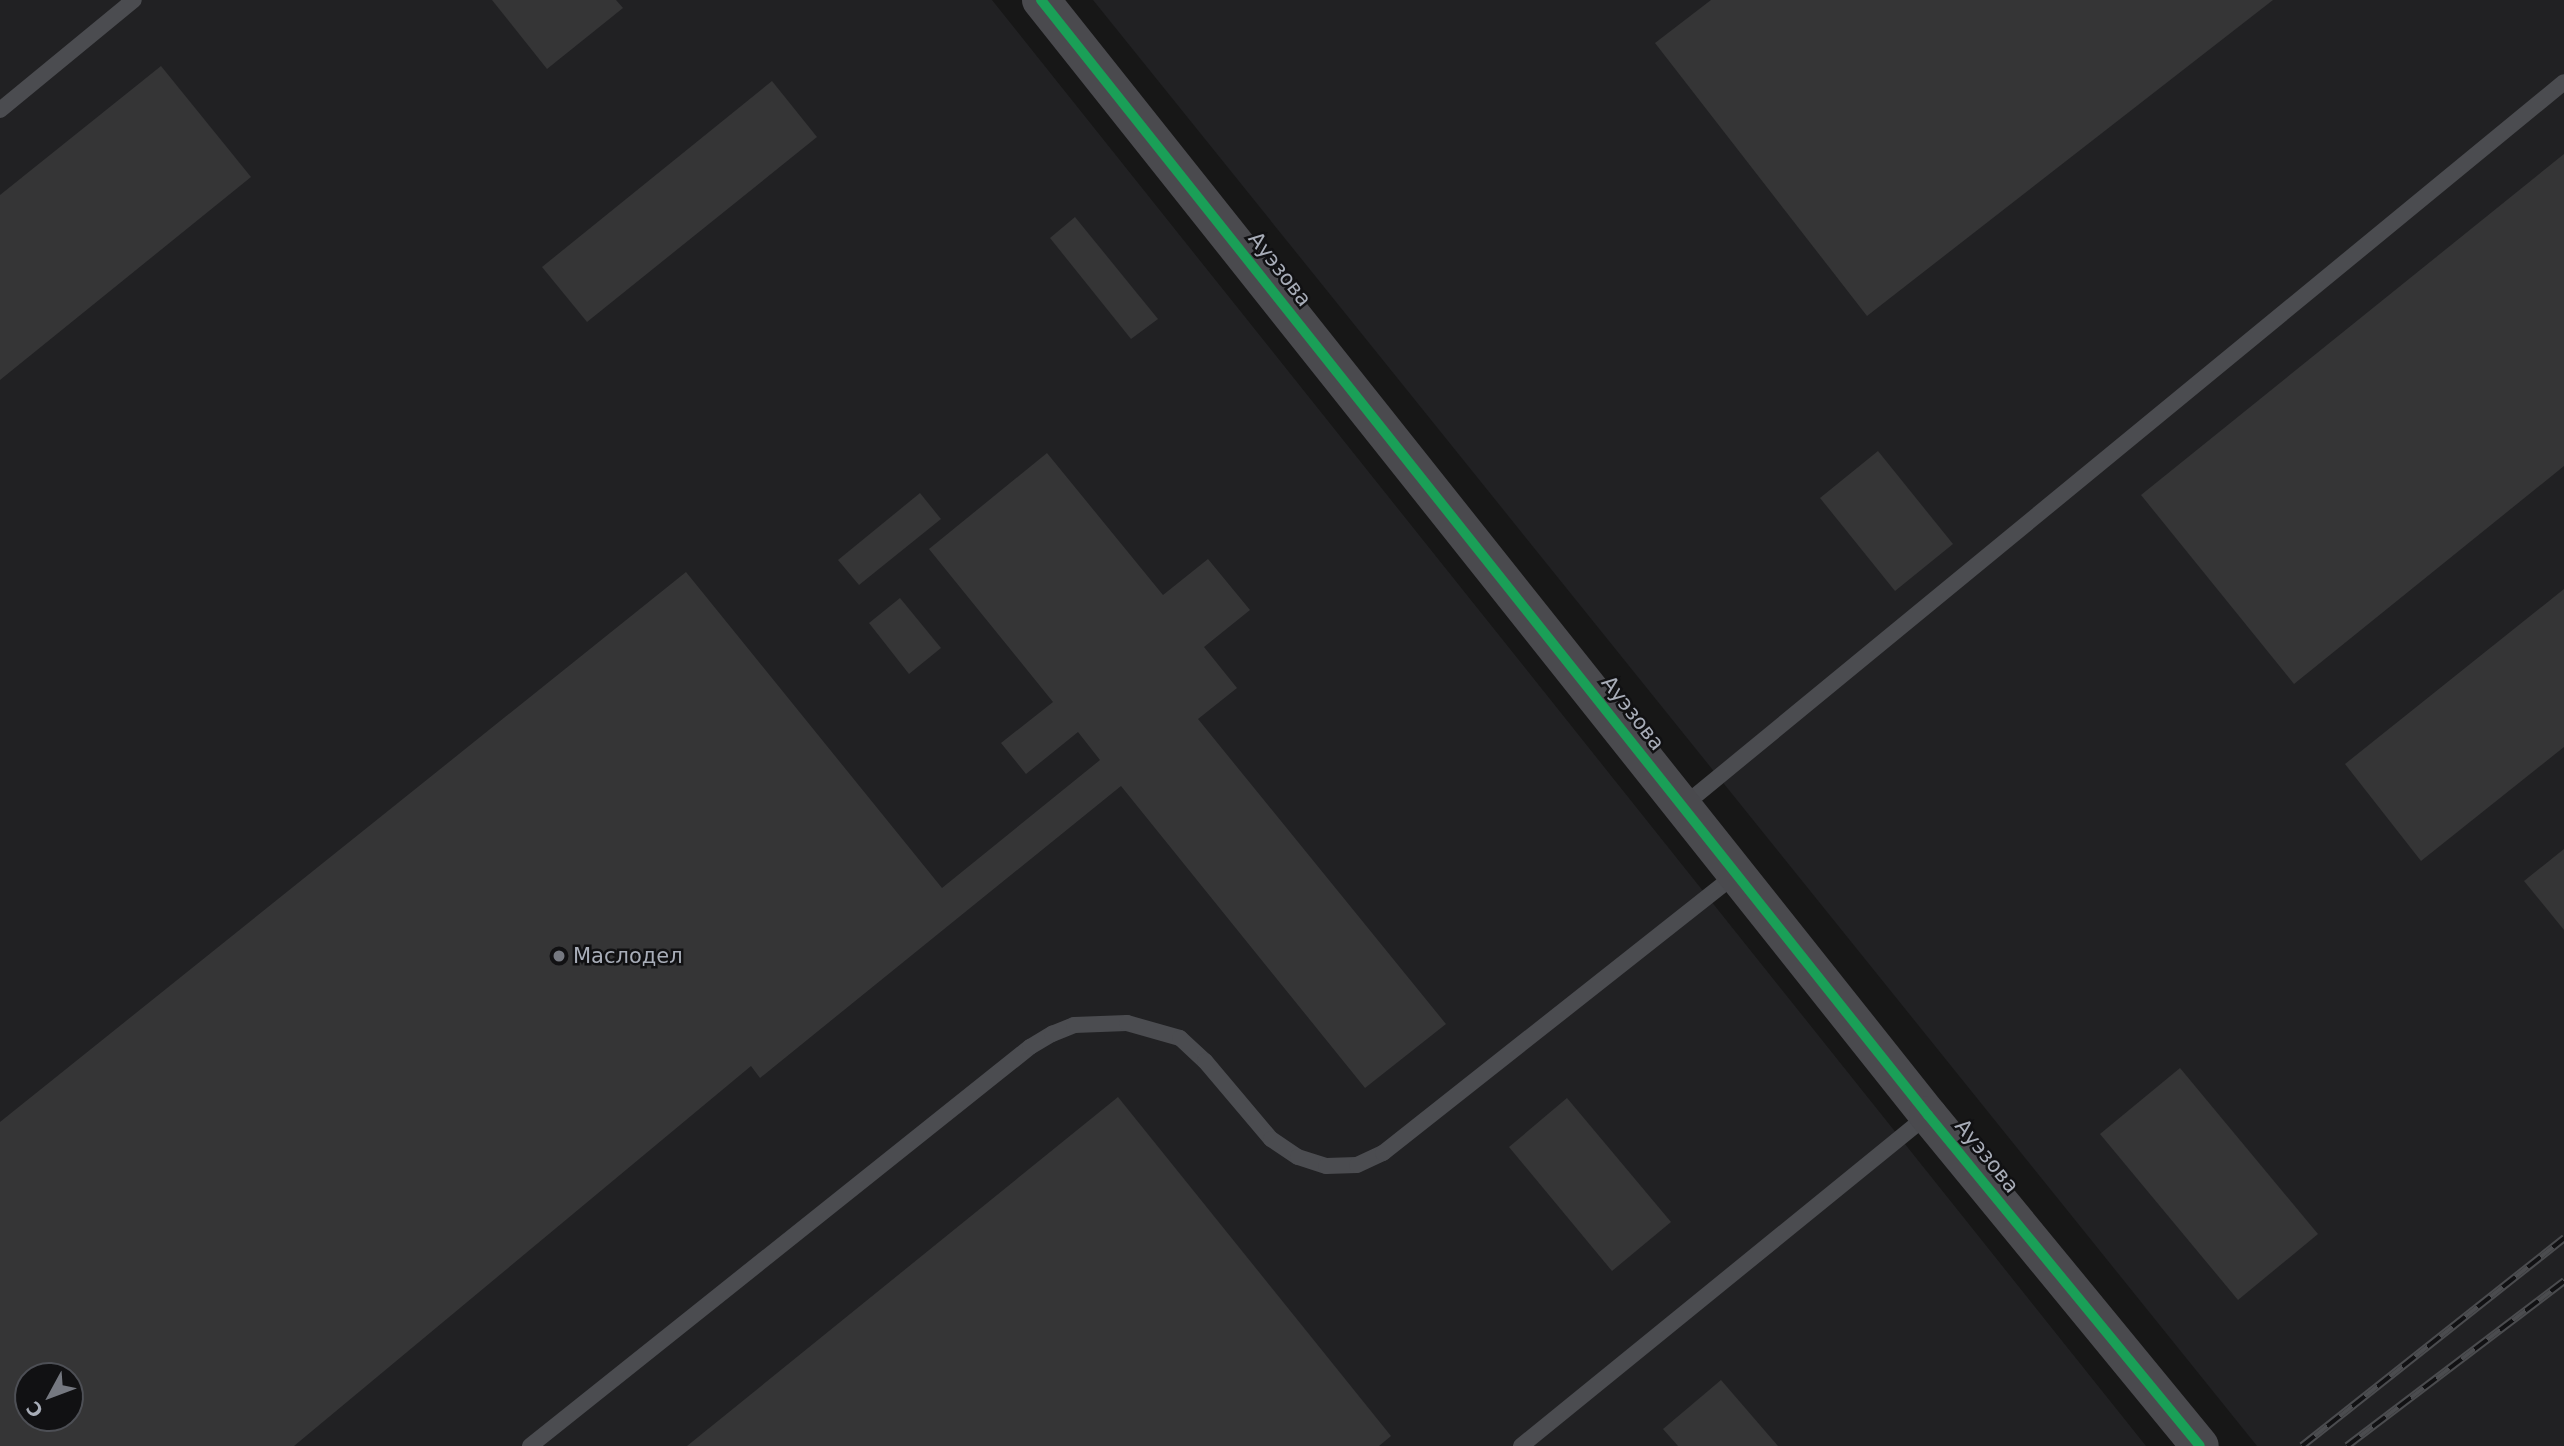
<!DOCTYPE html>
<meta charset="utf-8">
<style>
body{margin:0}
#map{position:relative;width:2564px;height:1446px;overflow:hidden;background:#171717;font-family:"DejaVu Sans",sans-serif}
div>[style]{position:absolute}
.built>*{inset:0;background:#212123}
.building>*{inset:0;background:#353536}
.lane>*{height:16px;margin:-8px;padding:0 8px;transform-origin:8px;border-radius:8px;background:#4b4c50}
.secondary>*{height:38px;margin:-19px;padding:0 19px;transform-origin:19px;border-radius:19px;background:#4a4a4e}
.rail>*{height:8px;margin-top:-4px;transform-origin:0;background:repeating-linear-gradient(90deg,#111113 0 16px,#4b4c4f 0 32px);box-sizing:border-box;border-block:2px solid #4b4c4f}
.cycleway>*{height:10px;margin:-5px;padding:0 5px;transform-origin:5px;border-radius:5px;background:#1a9f57}
.dots>*{width:19px;height:19px;translate:-50% -50%;box-sizing:border-box;border:4px solid #111113;border-radius:50%}
span{translate:-50% -50%;white-space:nowrap;text-align:center;line-height:1.15;-webkit-text-stroke:5px #111113;paint-order:stroke}
.street-label{font-size:21px;color:#a8adb8}
.poi-label{font-size:21px;color:#a8adb8}
.left{translate:0 -50%;text-align:left}
.north{position:absolute;left:14px;top:1362px;width:70px;height:70px;box-sizing:border-box;background:#111113;border:2px solid #4d4f55;border-radius:50%;rotate:229deg;font-size:19px;font-weight:700;line-height:28px;text-align:center;color:#a8adb8}
.north::after{content:'';display:block;margin:auto;width:24px;height:32px;background:#757880;clip-path:polygon(50% 0,100% 100%,50% 72%,0 100%)}
</style>
<div id="map">
<div class="built">
<div style="clip-path:polygon(evenodd,0 0,992px 0,2146px 1446px,0 1446px,0 0,28px 1376px,70px 1376px,70px 1418px,28px 1418px,28px 1376px)"></div>
<div style="clip-path:polygon(1093px 0,2564px 0,2564px 1446px,2257px 1446px)"></div>
</div>
<div class="building">
<div style="clip-path:polygon(492px 0,616px 0,623px 8px,547px 69px)"></div>
<div style="clip-path:polygon(1711px 0,2273px 0,1867px 316px,1655px 43px)"></div>
<div style="clip-path:polygon(161px 66px,251px 177px,0 380px,0 195px)"></div>
<div style="clip-path:polygon(772px 81px,817px 137px,587px 322px,542px 267px)"></div>
<div style="clip-path:polygon(2564px 154px,2564px 466px,2294px 684px,2141px 495px)"></div>
<div style="clip-path:polygon(1075px 217px,1158px 319px,1131px 339px,1050px 238px)"></div>
<div style="clip-path:polygon(1878px 451px,1953px 544px,1895px 591px,1820px 498px)"></div>
<div style="clip-path:polygon(evenodd,1047px 453px,1163px 595px,1208px 559px,1250px 610px,1204px 647px,1237px 688px,1198px 719px,1446px 1024px,1365px 1088px,1121px 786px,760px 1078px,751px 1066px,294px 1446px,0 1446px,0 1122px,686px 572px,942px 888px,1100px 760px,1078px 732px,1026px 774px,1001px 743px,1053px 702px,929px 549px,1047px 453px,28px 1376px,70px 1376px,70px 1418px,28px 1418px,28px 1376px)"></div>
<div style="clip-path:polygon(920px 493px,941px 519px,859px 585px,838px 560px)"></div>
<div style="clip-path:polygon(2564px 589px,2564px 747px,2421px 861px,2345px 764px)"></div>
<div style="clip-path:polygon(900px 598px,941px 648px,909px 674px,869px 623px)"></div>
<div style="clip-path:polygon(2564px 849px,2564px 930px,2524px 881px)"></div>
<div style="clip-path:polygon(2180px 1068px,2318px 1234px,2238px 1300px,2100px 1134px)"></div>
<div style="clip-path:polygon(1118px 1097px,1391px 1436px,1379px 1446px,687px 1446px)"></div>
<div style="clip-path:polygon(1567px 1098px,1671px 1222px,1612px 1271px,1509px 1147px)"></div>
<div style="clip-path:polygon(1721px 1380px,1778px 1446px,1678px 1446px,1663px 1429px)"></div>
</div>
<div class="lane">
<div style="left:0;top:110px;width:173px;rotate:-39.4deg"></div>
<div style="left:1683px;top:806px;width:1140px;rotate:-39.41deg"></div>
<div style="left:530px;top:1446px;width:640px;rotate:-38.59deg"></div>
<div style="left:1030px;top:1047px;width:26px;rotate:-31deg"></div>
<div style="left:1052px;top:1034px;width:24px;rotate:-22deg"></div>
<div style="left:1074px;top:1025px;width:53px;rotate:-2.2deg"></div>
<div style="left:1127px;top:1023px;width:55px;rotate:15.8deg"></div>
<div style="left:1180px;top:1038px;width:34px;rotate:43deg"></div>
<div style="left:1205px;top:1061px;width:102px;rotate:49.8deg"></div>
<div style="left:1271px;top:1139px;width:32px;rotate:34deg"></div>
<div style="left:1298px;top:1157px;width:29px;rotate:18deg"></div>
<div style="left:1326px;top:1166px;width:31px;rotate:-2deg"></div>
<div style="left:1357px;top:1165px;width:29px;rotate:-25deg"></div>
<div style="left:1383px;top:1153px;width:450px;rotate:-38.3deg"></div>
<div style="left:1521px;top:1446px;width:525px;rotate:-39.12deg"></div>
</div>
<div class="secondary">
<div style="left:1041px;top:0;width:1425px;rotate:51.5deg"></div>
<div style="left:1928px;top:1115px;width:428px;rotate:50.6deg"></div>
</div>
<div class="rail">
<div style="left:2302px;top:1446px;width:335px;rotate:-38.4deg"></div>
<div style="left:2347px;top:1446px;width:273px;rotate:-37.2deg"></div>
</div>
<div class="cycleway">
<div style="left:1041px;top:0;width:1425px;rotate:51.5deg"></div>
<div style="left:1928px;top:1115px;width:428px;rotate:50.6deg"></div>
</div>
<div class="dots">
<div style="left:559px;top:956px;background:#757880"></div>
</div>
<div class="street-label">
<span style="left:1280px;top:269px;rotate:52deg">Ауэзова</span>
<span style="left:1633px;top:713px;rotate:52deg">Ауэзова</span>
<span style="left:1987px;top:1156px;rotate:51deg">Ауэзова</span>
</div>
<div class="poi-label">
<span class="left" style="left:573px;top:956px">Маслодел</span>
</div>
<div class="north">С</div>
</div>
